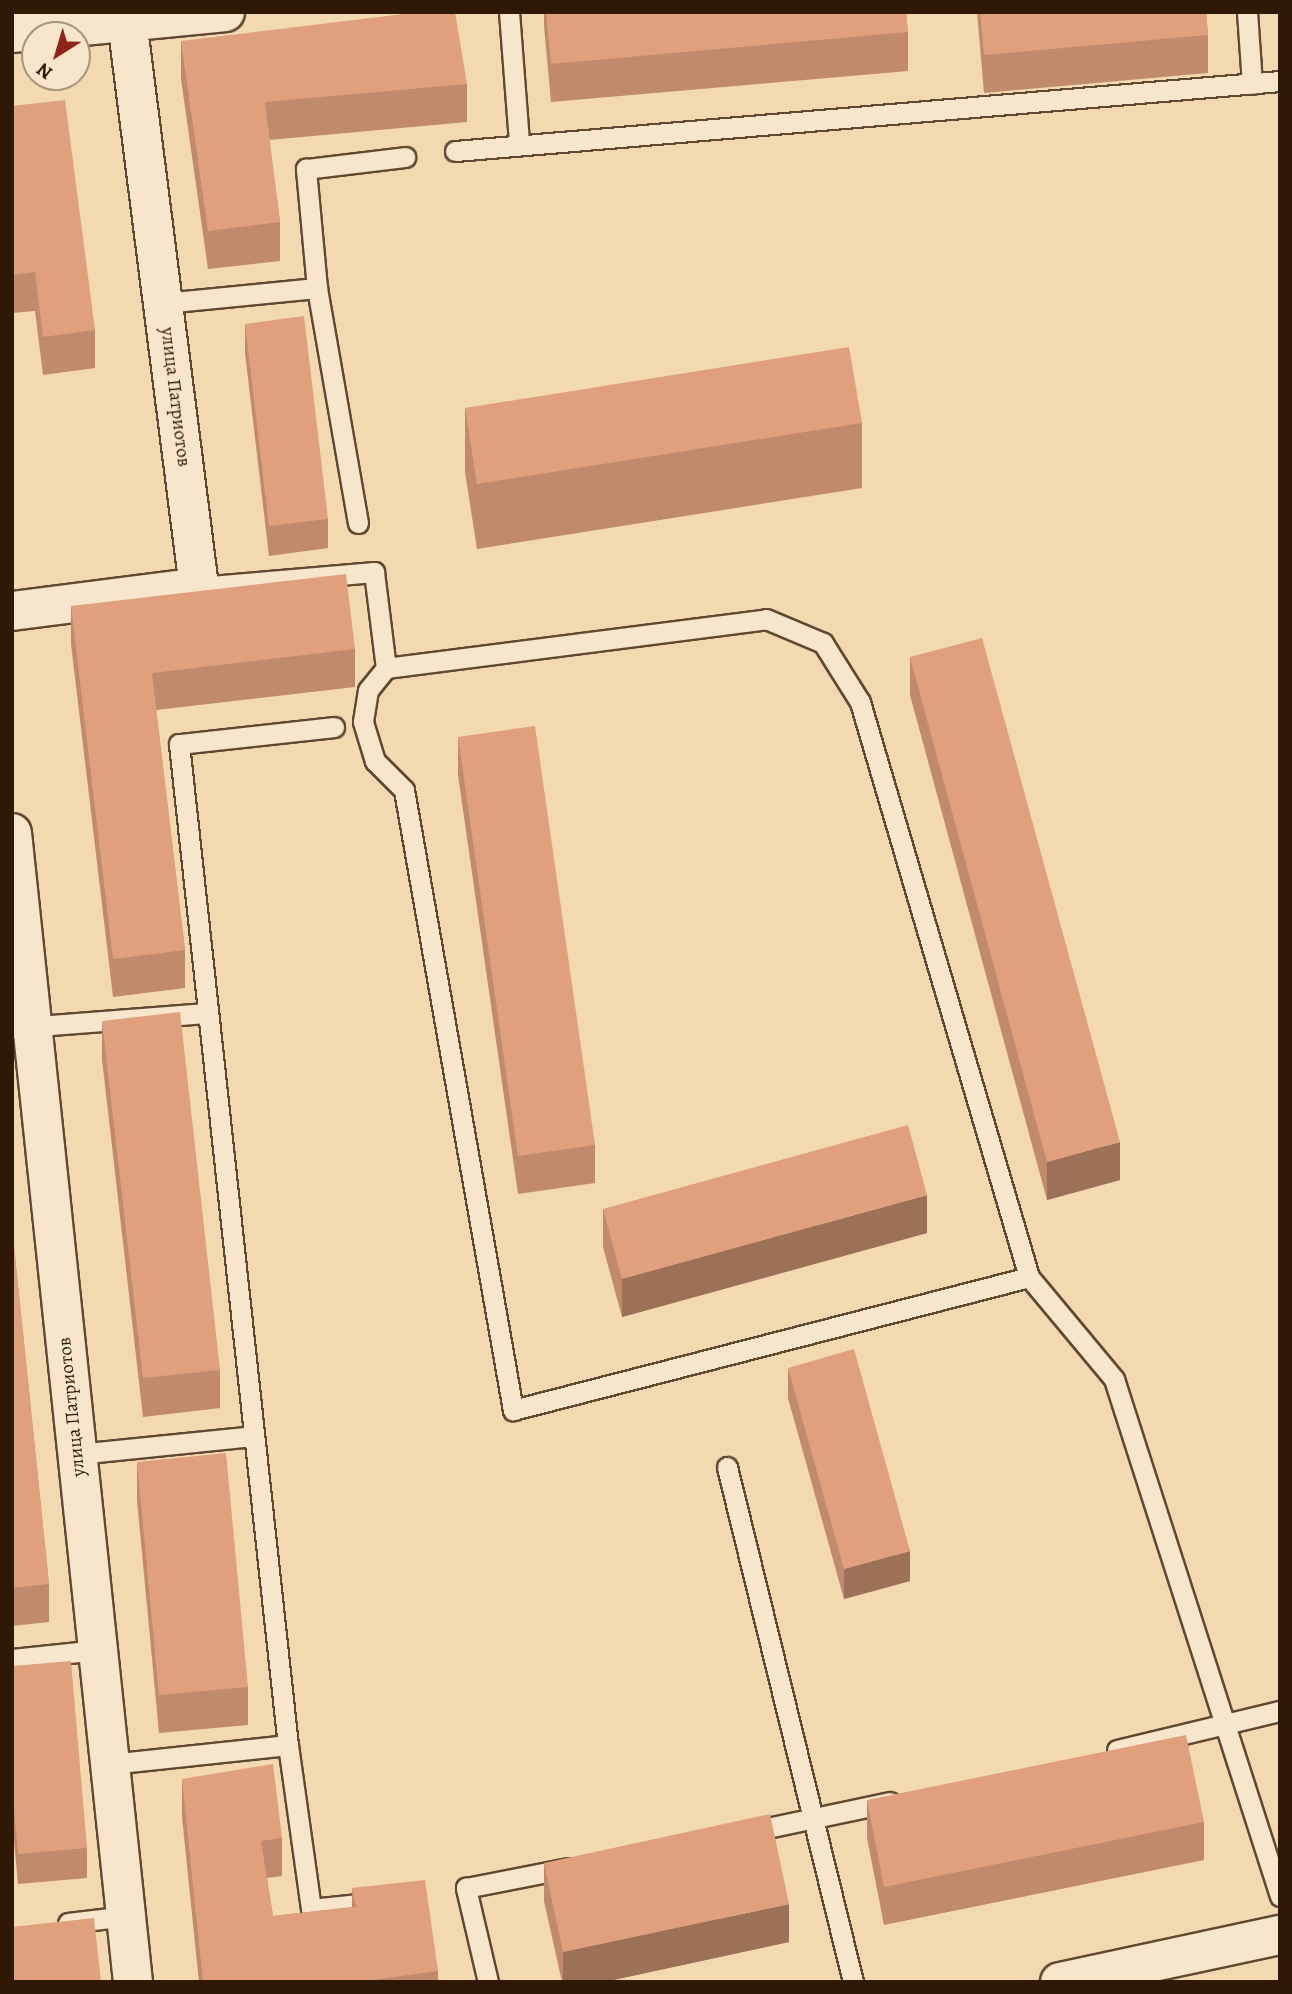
<!DOCTYPE html>
<meta charset="utf-8">
<style>
body{margin:0}
#map{position:relative;width:1292px;height:1994px;overflow:hidden;background:#f2d9af;font-family:Alegreya,serif}
div>[style]{position:absolute}
.roads{filter:drop-shadow(2px 0 #604831) drop-shadow(-2px 0 #604831) drop-shadow(0 2px #604831) drop-shadow(0 -2px #604831)}
.service>*{height:19px;margin:-9.5px;padding:0 9.5px;transform-origin:9.5px;border-radius:9.5px;background:#f7e6cb}
.minor>*{height:38px;margin:-19px;padding:0 19px;transform-origin:19px;border-radius:19px;background:#f7e6cb}
.secondary>*{height:38px;margin:-19px;padding:0 19px;transform-origin:19px;border-radius:19px;background:#f7e6cb}
.wall>*{inset:0;background:#c18a6c}
.shaded-wall>*{inset:0;background:#9d7058}
.building>*{inset:0;background:#e0a07e}
span{translate:-50% -50%;white-space:nowrap;text-align:center;line-height:1.15;-webkit-text-stroke:7px #f7e6cb;paint-order:stroke}
.street-label{font-size:19px;color:#301807}
.frame{position:absolute;inset:0;border:14px solid #301807;pointer-events:none}
.north{position:absolute;left:21px;top:21px;width:70px;height:70px;box-sizing:border-box;background:#f7e6cb;border:2px solid #a7947d;border-radius:50%;rotate:217deg;font-size:19px;font-weight:700;line-height:28px;text-align:center;color:#301807}
.north::after{content:'';display:block;margin:auto;width:24px;height:32px;background:#8f2418;clip-path:polygon(50% 0,100% 100%,50% 72%,0 100%)}
</style>
<div id="map">
<div class="roads">
<div class="service">
<div style="left:509px;top:12px;width:131px;rotate:85.6deg"></div>
<div style="left:1247px;top:12px;width:72px;rotate:86deg"></div>
<div style="left:455px;top:151px;width:828px;rotate:-4.85deg"></div>
<div style="left:163px;top:303px;width:155px;rotate:-5.6deg"></div>
<div style="left:358px;top:523px;width:239px;rotate:-99.9deg"></div>
<div style="left:317px;top:288px;width:120px;rotate:-95.3deg"></div>
<div style="left:306px;top:169px;width:100px;rotate:-6.9deg"></div>
<div style="left:199px;top:587px;width:176px;rotate:-4.9deg"></div>
<div style="left:374px;top:572px;width:97px;rotate:82.9deg"></div>
<div style="left:386px;top:668px;width:28px;rotate:129deg"></div>
<div style="left:368px;top:690px;width:32px;rotate:99deg"></div>
<div style="left:363px;top:722px;width:41px;rotate:72.9deg"></div>
<div style="left:375px;top:761px;width:41px;rotate:45deg"></div>
<div style="left:404px;top:790px;width:630px;rotate:80.03deg"></div>
<div style="left:513px;top:1410px;width:533px;rotate:-14.45deg"></div>
<div style="left:386px;top:668px;width:383px;rotate:-7.3deg"></div>
<div style="left:766px;top:619px;width:62px;rotate:22.8deg"></div>
<div style="left:823px;top:643px;width:70px;rotate:57.9deg"></div>
<div style="left:860px;top:702px;width:599px;rotate:73.62deg"></div>
<div style="left:1029px;top:1277px;width:133px;rotate:50.2deg"></div>
<div style="left:1114px;top:1379px;width:543px;rotate:72.2deg"></div>
<div style="left:334px;top:727px;width:156px;rotate:173.7deg"></div>
<div style="left:179px;top:744px;width:1007px;rotate:83.79deg"></div>
<div style="left:288px;top:1745px;width:166px;rotate:82deg"></div>
<div style="left:311px;top:1909px;width:67px;rotate:-6deg"></div>
<div style="left:12px;top:1028px;width:195px;rotate:-4.4deg"></div>
<div style="left:77px;top:1454px;width:177px;rotate:-5.8deg"></div>
<div style="left:727px;top:1467px;width:530px;rotate:76.25deg"></div>
<div style="left:12px;top:1659px;width:86px;rotate:-6deg"></div>
<div style="left:1117px;top:1750px;width:168px;rotate:-13.5deg"></div>
<div style="left:110px;top:1764px;width:179px;rotate:-6.1deg"></div>
<div style="left:748px;top:1832px;width:145px;rotate:-11.9deg"></div>
<div style="left:68px;top:1923px;width:59px;rotate:-6.8deg"></div>
<div style="left:488px;top:1982px;width:97px;rotate:-103.2deg"></div>
<div style="left:466px;top:1888px;width:104px;rotate:-11.1deg"></div>
</div>
<div class="minor">
<div style="left:12px;top:33px;width:214px;rotate:-5.6deg"></div>
<div style="left:12px;top:611px;width:189px;rotate:-7.3deg"></div>
<div style="left:199px;top:587px;width:571px;rotate:-97.25deg"></div>
<div style="left:12px;top:833px;width:1155px;rotate:83.99deg"></div>
</div>
<div class="secondary">
<div style="left:1060px;top:1982px;width:225px;rotate:-12.1deg"></div>
</div>
</div>
<div class="wall">
<div style="clip-path:polygon(544px 12px,906px 12px,908px 32px,908px 71px,551px 102px,544px 26px)"></div>
<div style="clip-path:polygon(977px 12px,1206px 12px,1208px 35px,1208px 73px,984px 93px)"></div>
<div style="clip-path:polygon(181px 41px,467px 84px,467px 122px,269px 140px,280px 222px,280px 261px,208px 269px,181px 79px)"></div>
<div style="clip-path:polygon(12px 106px,95px 330px,95px 368px,43px 375px,35px 311px,12px 313px)"></div>
<div style="clip-path:polygon(245px 324px,328px 519px,328px 548px,269px 556px,245px 353px)"></div>
<div style="clip-path:polygon(465px 408px,862px 423px,862px 488px,477px 549px,465px 472px)"></div>
<div style="clip-path:polygon(71px 606px,355px 649px,355px 687px,156px 710px,185px 950px,185px 988px,113px 997px,71px 644px)"></div>
<div style="clip-path:polygon(910px 657px,1120px 1180px,1047px 1200px,910px 695px)"></div>
<div style="clip-path:polygon(458px 737px,595px 1145px,595px 1183px,518px 1194px,458px 775px)"></div>
<div style="clip-path:polygon(102px 1021px,220px 1370px,220px 1408px,143px 1417px,102px 1059px)"></div>
<div style="clip-path:polygon(603px 1209px,927px 1233px,622px 1317px,603px 1247px)"></div>
<div style="clip-path:polygon(12px 1227px,49px 1584px,49px 1622px,12px 1626px)"></div>
<div style="clip-path:polygon(788px 1368px,910px 1581px,844px 1599px,788px 1398px)"></div>
<div style="clip-path:polygon(137px 1462px,248px 1687px,248px 1725px,159px 1733px,137px 1500px)"></div>
<div style="clip-path:polygon(12px 1666px,87px 1848px,87px 1878px,18px 1884px,12px 1819px)"></div>
<div style="clip-path:polygon(182px 1779px,282px 1838px,282px 1876px,267px 1878px,273px 1916px,352px 1907px,352px 1888px,438px 1971px,438px 1982px,199px 1982px,182px 1817px)"></div>
<div style="clip-path:polygon(867px 1800px,1204px 1822px,1204px 1860px,884px 1925px,867px 1838px)"></div>
<div style="clip-path:polygon(544px 1863px,789px 1942px,604px 1982px,562px 1982px,544px 1901px)"></div>
</div>
<div class="shaded-wall">
<div style="clip-path:polygon(1120px 1142px,1120px 1180px,1047px 1200px,1047px 1162px)"></div>
<div style="clip-path:polygon(927px 1195px,927px 1233px,622px 1317px,622px 1279px)"></div>
<div style="clip-path:polygon(910px 1551px,910px 1581px,844px 1599px,844px 1569px)"></div>
<div style="clip-path:polygon(789px 1904px,789px 1942px,604px 1982px,563px 1982px,563px 1952px)"></div>
</div>
<div class="building">
<div style="clip-path:polygon(420px 12px,455px 12px,467px 84px,265px 102px,280px 222px,208px 231px,181px 41px)"></div>
<div style="clip-path:polygon(546px 12px,906px 12px,908px 32px,551px 64px)"></div>
<div style="clip-path:polygon(980px 12px,1206px 12px,1208px 35px,984px 55px)"></div>
<div style="clip-path:polygon(65px 100px,95px 330px,43px 337px,35px 272px,12px 275px,12px 106px)"></div>
<div style="clip-path:polygon(304px 316px,328px 519px,269px 526px,245px 324px)"></div>
<div style="clip-path:polygon(849px 347px,862px 423px,477px 484px,465px 408px)"></div>
<div style="clip-path:polygon(346px 574px,355px 649px,152px 673px,185px 950px,113px 959px,71px 606px)"></div>
<div style="clip-path:polygon(982px 638px,1120px 1142px,1047px 1162px,910px 657px)"></div>
<div style="clip-path:polygon(535px 726px,595px 1145px,518px 1156px,458px 737px)"></div>
<div style="clip-path:polygon(180px 1012px,220px 1370px,143px 1378px,102px 1021px)"></div>
<div style="clip-path:polygon(908px 1125px,927px 1195px,622px 1279px,603px 1209px)"></div>
<div style="clip-path:polygon(12px 1227px,49px 1584px,12px 1588px)"></div>
<div style="clip-path:polygon(854px 1349px,910px 1551px,844px 1569px,788px 1368px)"></div>
<div style="clip-path:polygon(226px 1453px,248px 1687px,159px 1695px,137px 1462px)"></div>
<div style="clip-path:polygon(71px 1661px,87px 1848px,18px 1854px,12px 1789px,12px 1666px)"></div>
<div style="clip-path:polygon(1186px 1735px,1204px 1822px,884px 1887px,867px 1800px)"></div>
<div style="clip-path:polygon(273px 1764px,282px 1838px,261px 1841px,273px 1916px,356px 1907px,352px 1888px,425px 1880px,438px 1971px,359px 1982px,203px 1982px,182px 1779px)"></div>
<div style="clip-path:polygon(770px 1814px,789px 1904px,563px 1952px,544px 1863px)"></div>
<div style="clip-path:polygon(94px 1918px,101px 1982px,12px 1982px,12px 1927px)"></div>
</div>
<div class="street-label">
<span style="left:175px;top:397px;rotate:83deg">улица Патриотов</span>
<span style="left:72px;top:1407px;rotate:-96deg">улица Патриотов</span>
</div>
<div class="frame"></div>
<div class="north">N</div>
</div>
